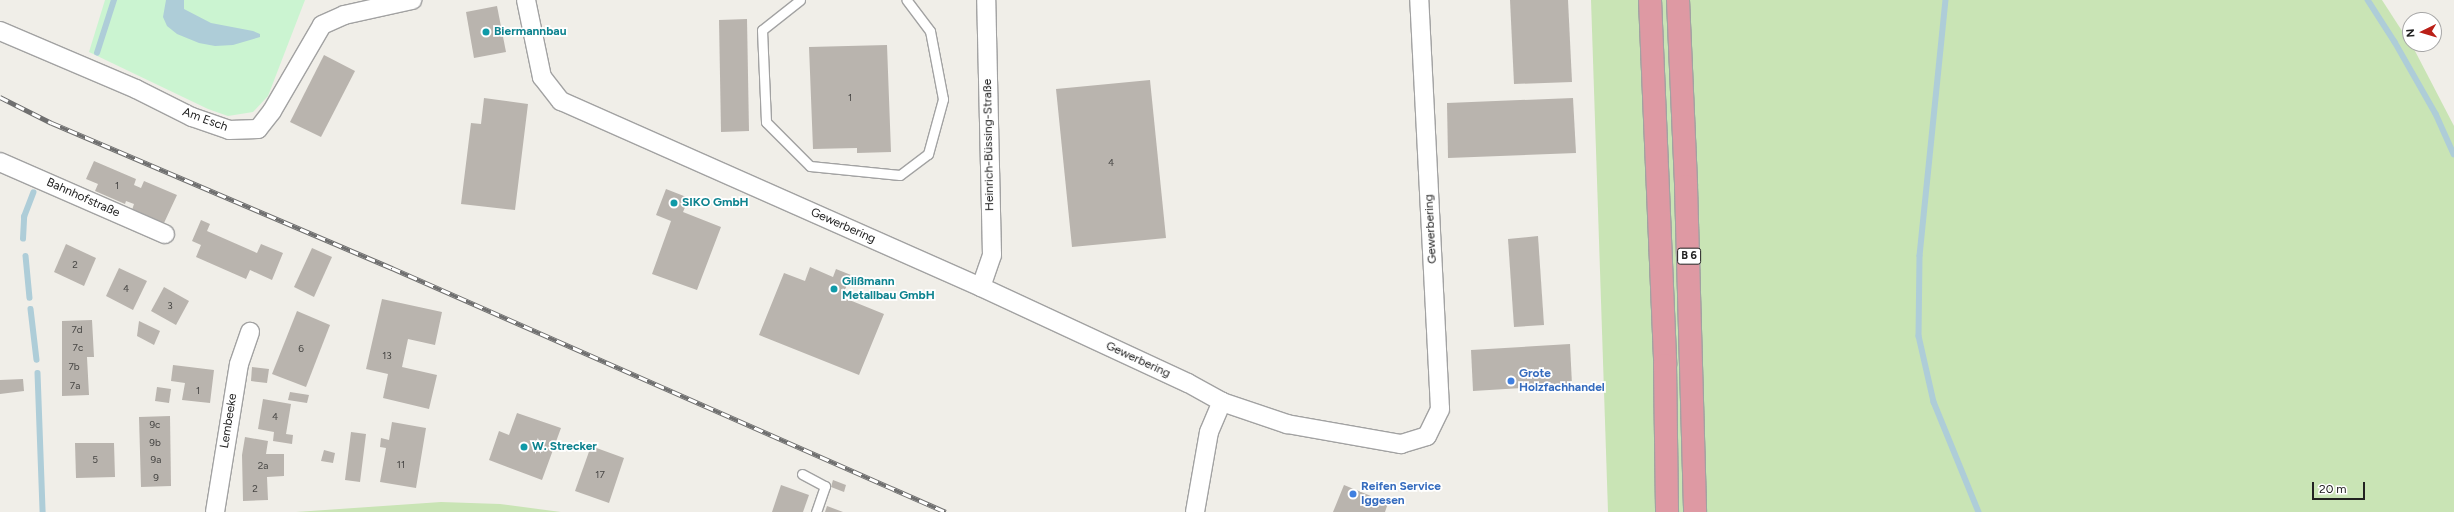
<!DOCTYPE html>
<meta charset="utf-8">
<style>
body{margin:0}
#map{position:relative;width:2454px;height:512px;overflow:hidden;background:#f0eee8;font-family:Figtree,sans-serif}
div>[style]{position:absolute}
.grass>*{inset:0;background:#c9e4b5}
.park>*{inset:0;background:#cbf4d1}
.water>*{inset:0;background:#aecdd8}
.stream>*{height:5.5px;margin:-2.75px;padding:0 2.75px;transform-origin:2.75px;border-radius:2.75px;background:#aecdd8}
.building>*{inset:0;background:#b9b4ae}
.roads{filter:drop-shadow(1px 0 #a2a2a2) drop-shadow(-1px 0 #a2a2a2) drop-shadow(0 1px #a2a2a2) drop-shadow(0 -1px #a2a2a2)}
.lane>*{height:9px;margin:-4.5px;padding:0 4.5px;transform-origin:4.5px;border-radius:4.5px;background:#fff}
.street>*{height:18px;margin:-9px;padding:0 9px;transform-origin:9px;border-radius:9px;background:#fff}
.highway>*{height:22px;margin:-11px;padding:0 11px;transform-origin:11px;border-radius:11px;background:#de99a3}
.rail>*{height:4.5px;margin-top:-2.25px;transform-origin:0;background:repeating-linear-gradient(90deg,#fff 0 9px,#6f6f6f 0 18px);box-sizing:border-box;border-block:1px solid #6f6f6f}
.dots>*{width:11px;height:11px;translate:-50% -50%;box-sizing:border-box;border:2px solid #fff;border-radius:50%}
span{translate:-50% -50%;white-space:nowrap;text-align:center;line-height:1.15;-webkit-text-stroke:3.5px #fff;paint-order:stroke}
.number-label{font-size:10px;color:#474644}
.number-label span{-webkit-text-stroke-width:0}
.shield-label span{padding:1px 3px;background:#fff;border:1px solid;border-radius:3px;-webkit-text-stroke-width:0}
.shield-label{font-size:11px;color:#212121;font-weight:700}
.culture-label{font-size:12px;color:#0d838f;font-weight:700}
.left{translate:0 -50%;text-align:left}
.street-label{font-size:12px;color:#212121}
.shop-label{font-size:12px;color:#366cbe;font-weight:700}
.north{position:absolute;left:2402px;top:12px;width:40px;height:40px;box-sizing:border-box;background:#fff;border:1px solid #a6a6a6;border-radius:50%;rotate:265deg;font-size:11px;font-weight:700;line-height:16px;text-align:center;color:#212121}
.north::after{content:'';display:block;margin:auto;width:14px;height:18px;background:#ba1f17;clip-path:polygon(50% 0,100% 100%,50% 72%,0 100%)}
.scale{position:absolute;left:2312px;top:482px;width:53px;height:18px;box-sizing:border-box;border:2px solid #212121;border-top:0;padding-left:5px;font-size:12px;line-height:14px;white-space:nowrap;color:#212121;-webkit-text-stroke:3px #fff;paint-order:stroke}
</style>
<div id="map">
<div class="grass">
<div style="clip-path:polygon(1591px 0,2382px 0,2415px 51px,2454px 126px,2454px 512px,1608px 512px)"></div>
<div style="clip-path:polygon(441px 502px,500px 504px,561px 512px,296px 512px)"></div>
</div>
<div class="park">
<div style="clip-path:polygon(105px 0,305px 0,268px 96px,253px 112px,228px 116px,208px 109px,89px 52px)"></div>
</div>
<div class="water">
<div style="clip-path:polygon(166px 0,184px 0,184px 9px,211px 23px,253px 31px,260px 34px,260px 37px,233px 45px,215px 46px,199px 43px,177px 34px,167px 26px,163px 17px)"></div>
</div>
<div class="stream">
<div style="left:1946px;top:0;width:257px;rotate:95.8deg"></div>
<div style="left:1920px;top:256px;width:80px;rotate:90.7deg"></div>
<div style="left:1919px;top:336px;width:68px;rotate:77.2deg"></div>
<div style="left:1934px;top:402px;width:119px;rotate:67.8deg"></div>
<div style="left:2368px;top:0;width:50px;rotate:57.3deg"></div>
<div style="left:2395px;top:42px;width:83px;rotate:60.3deg"></div>
<div style="left:2436px;top:114px;width:44px;rotate:65.8deg"></div>
<div style="left:97px;top:53px;width:56px;rotate:-72.2deg"></div>
<div style="left:23px;top:239px;width:22px;rotate:-87deg"></div>
<div style="left:24px;top:217px;width:26px;rotate:-69deg"></div>
<div style="left:26px;top:256px;width:42px;rotate:84.6deg"></div>
<div style="left:31px;top:309px;width:51px;rotate:83.3deg"></div>
<div style="left:38px;top:373px;width:139px;rotate:87.9deg"></div>
</div>
<div class="building">
<div style="clip-path:polygon(1510px 0,1568px 0,1572px 82px,1514px 84px)"></div>
<div style="clip-path:polygon(497px 6px,506px 52px,474px 58px,466px 12px)"></div>
<div style="clip-path:polygon(747px 19px,749px 131px,721px 132px,719px 20px)"></div>
<div style="clip-path:polygon(887px 45px,891px 152px,857px 153px,857px 148px,813px 149px,809px 47px)"></div>
<div style="clip-path:polygon(324px 55px,355px 71px,321px 137px,290px 122px)"></div>
<div style="clip-path:polygon(1150px 80px,1166px 238px,1072px 247px,1056px 89px)"></div>
<div style="clip-path:polygon(484px 98px,528px 104px,515px 210px,461px 204px,471px 123px,481px 124px)"></div>
<div style="clip-path:polygon(1573px 98px,1576px 153px,1448px 158px,1447px 103px)"></div>
<div style="clip-path:polygon(94px 161px,136px 179px,134px 185px,141px 188px,144px 181px,177px 195px,164px 223px,132px 210px,134px 204px,126px 201px,125px 204px,95px 191px,98px 184px,86px 179px)"></div>
<div style="clip-path:polygon(666px 189px,689px 198px,683px 212px,721px 227px,697px 290px,652px 274px,671px 221px,656px 215px)"></div>
<div style="clip-path:polygon(201px 220px,210px 224px,207px 231px,257px 253px,261px 244px,283px 253px,272px 280px,250px 270px,246px 279px,196px 257px,201px 245px,192px 241px)"></div>
<div style="clip-path:polygon(1538px 236px,1544px 325px,1514px 327px,1508px 239px)"></div>
<div style="clip-path:polygon(66px 244px,96px 258px,84px 286px,54px 272px)"></div>
<div style="clip-path:polygon(312px 248px,332px 257px,314px 297px,294px 287px)"></div>
<div style="clip-path:polygon(810px 267px,833px 277px,836px 269px,851px 275px,842px 297px,884px 314px,859px 375px,759px 335px,784px 273px,805px 281px)"></div>
<div style="clip-path:polygon(119px 268px,147px 281px,133px 310px,106px 296px)"></div>
<div style="clip-path:polygon(164px 287px,189px 301px,176px 325px,151px 311px)"></div>
<div style="clip-path:polygon(382px 299px,442px 312px,435px 345px,408px 339px,402px 367px,437px 375px,429px 409px,383px 398px,388px 374px,366px 369px)"></div>
<div style="clip-path:polygon(297px 311px,330px 325px,306px 387px,272px 374px)"></div>
<div style="clip-path:polygon(92px 320px,94px 357px,87px 357px,89px 395px,62px 396px,62px 321px)"></div>
<div style="clip-path:polygon(139px 321px,160px 331px,154px 345px,137px 336px)"></div>
<div style="clip-path:polygon(1570px 344px,1572px 385px,1473px 391px,1471px 350px)"></div>
<div style="clip-path:polygon(173px 365px,214px 370px,210px 403px,182px 400px,185px 383px,171px 381px)"></div>
<div style="clip-path:polygon(252px 367px,269px 369px,267px 383px,251px 381px)"></div>
<div style="clip-path:polygon(23px 379px,24px 391px,0 394px,0 380px)"></div>
<div style="clip-path:polygon(157px 387px,171px 389px,169px 403px,155px 401px)"></div>
<div style="clip-path:polygon(290px 392px,309px 395px,307px 403px,288px 400px)"></div>
<div style="clip-path:polygon(263px 399px,291px 404px,286px 434px,293px 435px,292px 444px,273px 441px,274px 432px,258px 429px)"></div>
<div style="clip-path:polygon(517px 413px,561px 428px,542px 480px,489px 460px,499px 431px,509px 435px)"></div>
<div style="clip-path:polygon(170px 416px,171px 486px,141px 487px,139px 417px)"></div>
<div style="clip-path:polygon(392px 422px,426px 428px,416px 488px,380px 482px,386px 448px,380px 447px,381px 438px,389px 440px)"></div>
<div style="clip-path:polygon(351px 432px,366px 434px,360px 482px,345px 480px)"></div>
<div style="clip-path:polygon(245px 437px,268px 441px,266px 454px,284px 454px,284px 476px,267px 477px,268px 500px,243px 501px,242px 455px)"></div>
<div style="clip-path:polygon(75px 443px,114px 443px,115px 477px,76px 478px)"></div>
<div style="clip-path:polygon(591px 446px,624px 458px,609px 503px,575px 491px)"></div>
<div style="clip-path:polygon(324px 450px,335px 453px,333px 463px,321px 461px)"></div>
<div style="clip-path:polygon(833px 480px,846px 485px,844px 492px,831px 487px)"></div>
<div style="clip-path:polygon(781px 485px,809px 495px,803px 512px,772px 512px)"></div>
<div style="clip-path:polygon(1344px 485px,1388px 503px,1385px 512px,1333px 512px)"></div>
<div style="clip-path:polygon(827px 506px,843px 512px,825px 512px)"></div>
</div>
<div class="roads">
<div class="lane">
<div style="left:800px;top:0;width:48px;rotate:141.7deg"></div>
<div style="left:762px;top:30px;width:92px;rotate:87.5deg"></div>
<div style="left:766px;top:122px;width:62px;rotate:45deg"></div>
<div style="left:810px;top:166px;width:90px;rotate:5.7deg"></div>
<div style="left:900px;top:175px;width:35px;rotate:-37deg"></div>
<div style="left:928px;top:154px;width:57px;rotate:-74.7deg"></div>
<div style="left:943px;top:99px;width:69px;rotate:-100.8deg"></div>
<div style="left:930px;top:31px;width:39px;rotate:-127deg"></div>
<div style="left:802px;top:474px;width:26px;rotate:28deg"></div>
<div style="left:825px;top:486px;width:28px;rotate:109deg"></div>
</div>
<div class="street">
<div style="left:526px;top:0;width:79px;rotate:78.3deg"></div>
<div style="left:542px;top:77px;width:31px;rotate:52deg"></div>
<div style="left:561px;top:101px;width:459px;rotate:23.9deg"></div>
<div style="left:981px;top:287px;width:228px;rotate:24.9deg"></div>
<div style="left:1188px;top:383px;width:39px;rotate:29deg"></div>
<div style="left:1222px;top:402px;width:69px;rotate:18.7deg"></div>
<div style="left:1287px;top:424px;width:116px;rotate:10deg"></div>
<div style="left:1401px;top:444px;width:27px;rotate:-17deg"></div>
<div style="left:1427px;top:436px;width:30px;rotate:-64deg"></div>
<div style="left:1440px;top:409px;width:410px;rotate:-92.9deg"></div>
<div style="left:0;top:31px;width:148px;rotate:23.1deg"></div>
<div style="left:136px;top:89px;width:63px;rotate:26.6deg"></div>
<div style="left:192px;top:117px;width:39px;rotate:19deg"></div>
<div style="left:229px;top:130px;width:29px;rotate:-2deg"></div>
<div style="left:258px;top:129px;width:23px;rotate:-52deg"></div>
<div style="left:272px;top:111px;width:99px;rotate:-59.8deg"></div>
<div style="left:322px;top:25px;width:24px;rotate:-24deg"></div>
<div style="left:344px;top:15px;width:70px;rotate:-12.4deg"></div>
<div style="left:0;top:162px;width:180px;rotate:23.6deg"></div>
<div style="left:981px;top:287px;width:34px;rotate:-71deg"></div>
<div style="left:992px;top:255px;width:255px;rotate:-91.3deg"></div>
<div style="left:215px;top:512px;width:150px;rotate:-80.8deg"></div>
<div style="left:239px;top:364px;width:34px;rotate:-71deg"></div>
<div style="left:1195px;top:512px;width:81px;rotate:-80.1deg"></div>
<div style="left:1209px;top:432px;width:33px;rotate:-67deg"></div>
</div>
<div class="highway">
<div style="left:1650px;top:0;width:365px;rotate:87.6deg"></div>
<div style="left:1665px;top:365px;width:147px;rotate:89.2deg"></div>
<div style="left:1678px;top:0;width:186px;rotate:87.5deg"></div>
<div style="left:1686px;top:186px;width:326px;rotate:88.4deg"></div>
</div>
</div>
<div class="rail">
<div style="left:0;top:97px;width:58px;rotate:26.6deg"></div>
<div style="left:52px;top:123px;width:370px;rotate:23.1deg"></div>
<div style="left:392px;top:268px;width:605px;rotate:23.77deg"></div>
</div>
<div class="dots">
<div style="left:486px;top:32px;background:#0f9aa8"></div>
<div style="left:674px;top:203px;background:#0f9aa8"></div>
<div style="left:834px;top:289px;background:#0f9aa8"></div>
<div style="left:1511px;top:381px;background:#3f7fe0"></div>
<div style="left:524px;top:447px;background:#0f9aa8"></div>
<div style="left:1353px;top:494px;background:#3f7fe0"></div>
</div>
<div class="number-label">
<span style="left:850px;top:98px">1</span>
<span style="left:1111px;top:163px">4</span>
<span style="left:117px;top:186px">1</span>
<span style="left:75px;top:265px">2</span>
<span style="left:126px;top:289px">4</span>
<span style="left:170px;top:306px">3</span>
<span style="left:77px;top:330px">7d</span>
<span style="left:78px;top:348px">7c</span>
<span style="left:301px;top:349px">6</span>
<span style="left:387px;top:356px">13</span>
<span style="left:74px;top:367px">7b</span>
<span style="left:75px;top:386px">7a</span>
<span style="left:198px;top:391px">1</span>
<span style="left:275px;top:417px">4</span>
<span style="left:155px;top:425px">9c</span>
<span style="left:155px;top:443px">9b</span>
<span style="left:95px;top:460px">5</span>
<span style="left:156px;top:460px">9a</span>
<span style="left:401px;top:465px">11</span>
<span style="left:263px;top:466px">2a</span>
<span style="left:600px;top:475px">17</span>
<span style="left:156px;top:478px">9</span>
<span style="left:255px;top:489px">2</span>
</div>
<div class="shield-label">
<span style="left:1689px;top:256px">B 6</span>
</div>
<div class="culture-label">
<span class="left" style="left:494px;top:32px">Biermannbau</span>
<span class="left" style="left:682px;top:203px">SIKO GmbH</span>
<span class="left" style="left:842px;top:289px">Glißmann<br>Metallbau GmbH</span>
<span class="left" style="left:532px;top:447px">W. Strecker</span>
</div>
<div class="street-label">
<span style="left:205px;top:120px;rotate:20deg">Am Esch</span>
<span style="left:989px;top:145px;rotate:-91deg">Heinrich-Büssing-Straße</span>
<span style="left:83px;top:198px;rotate:24deg">Bahnhofstraße</span>
<span style="left:843px;top:226px;rotate:24deg">Gewerbering</span>
<span style="left:1431px;top:229px;rotate:-93deg">Gewerbering</span>
<span style="left:1138px;top:360px;rotate:25deg">Gewerbering</span>
<span style="left:229px;top:421px;rotate:-81deg">Lembeeke</span>
</div>
<div class="shop-label">
<span class="left" style="left:1519px;top:381px">Grote<br>Holzfachhandel</span>
<span class="left" style="left:1361px;top:494px">Reifen Service<br>Iggesen</span>
</div>
<div class="north">N</div>
<div class="scale">20 m</div>
</div>
